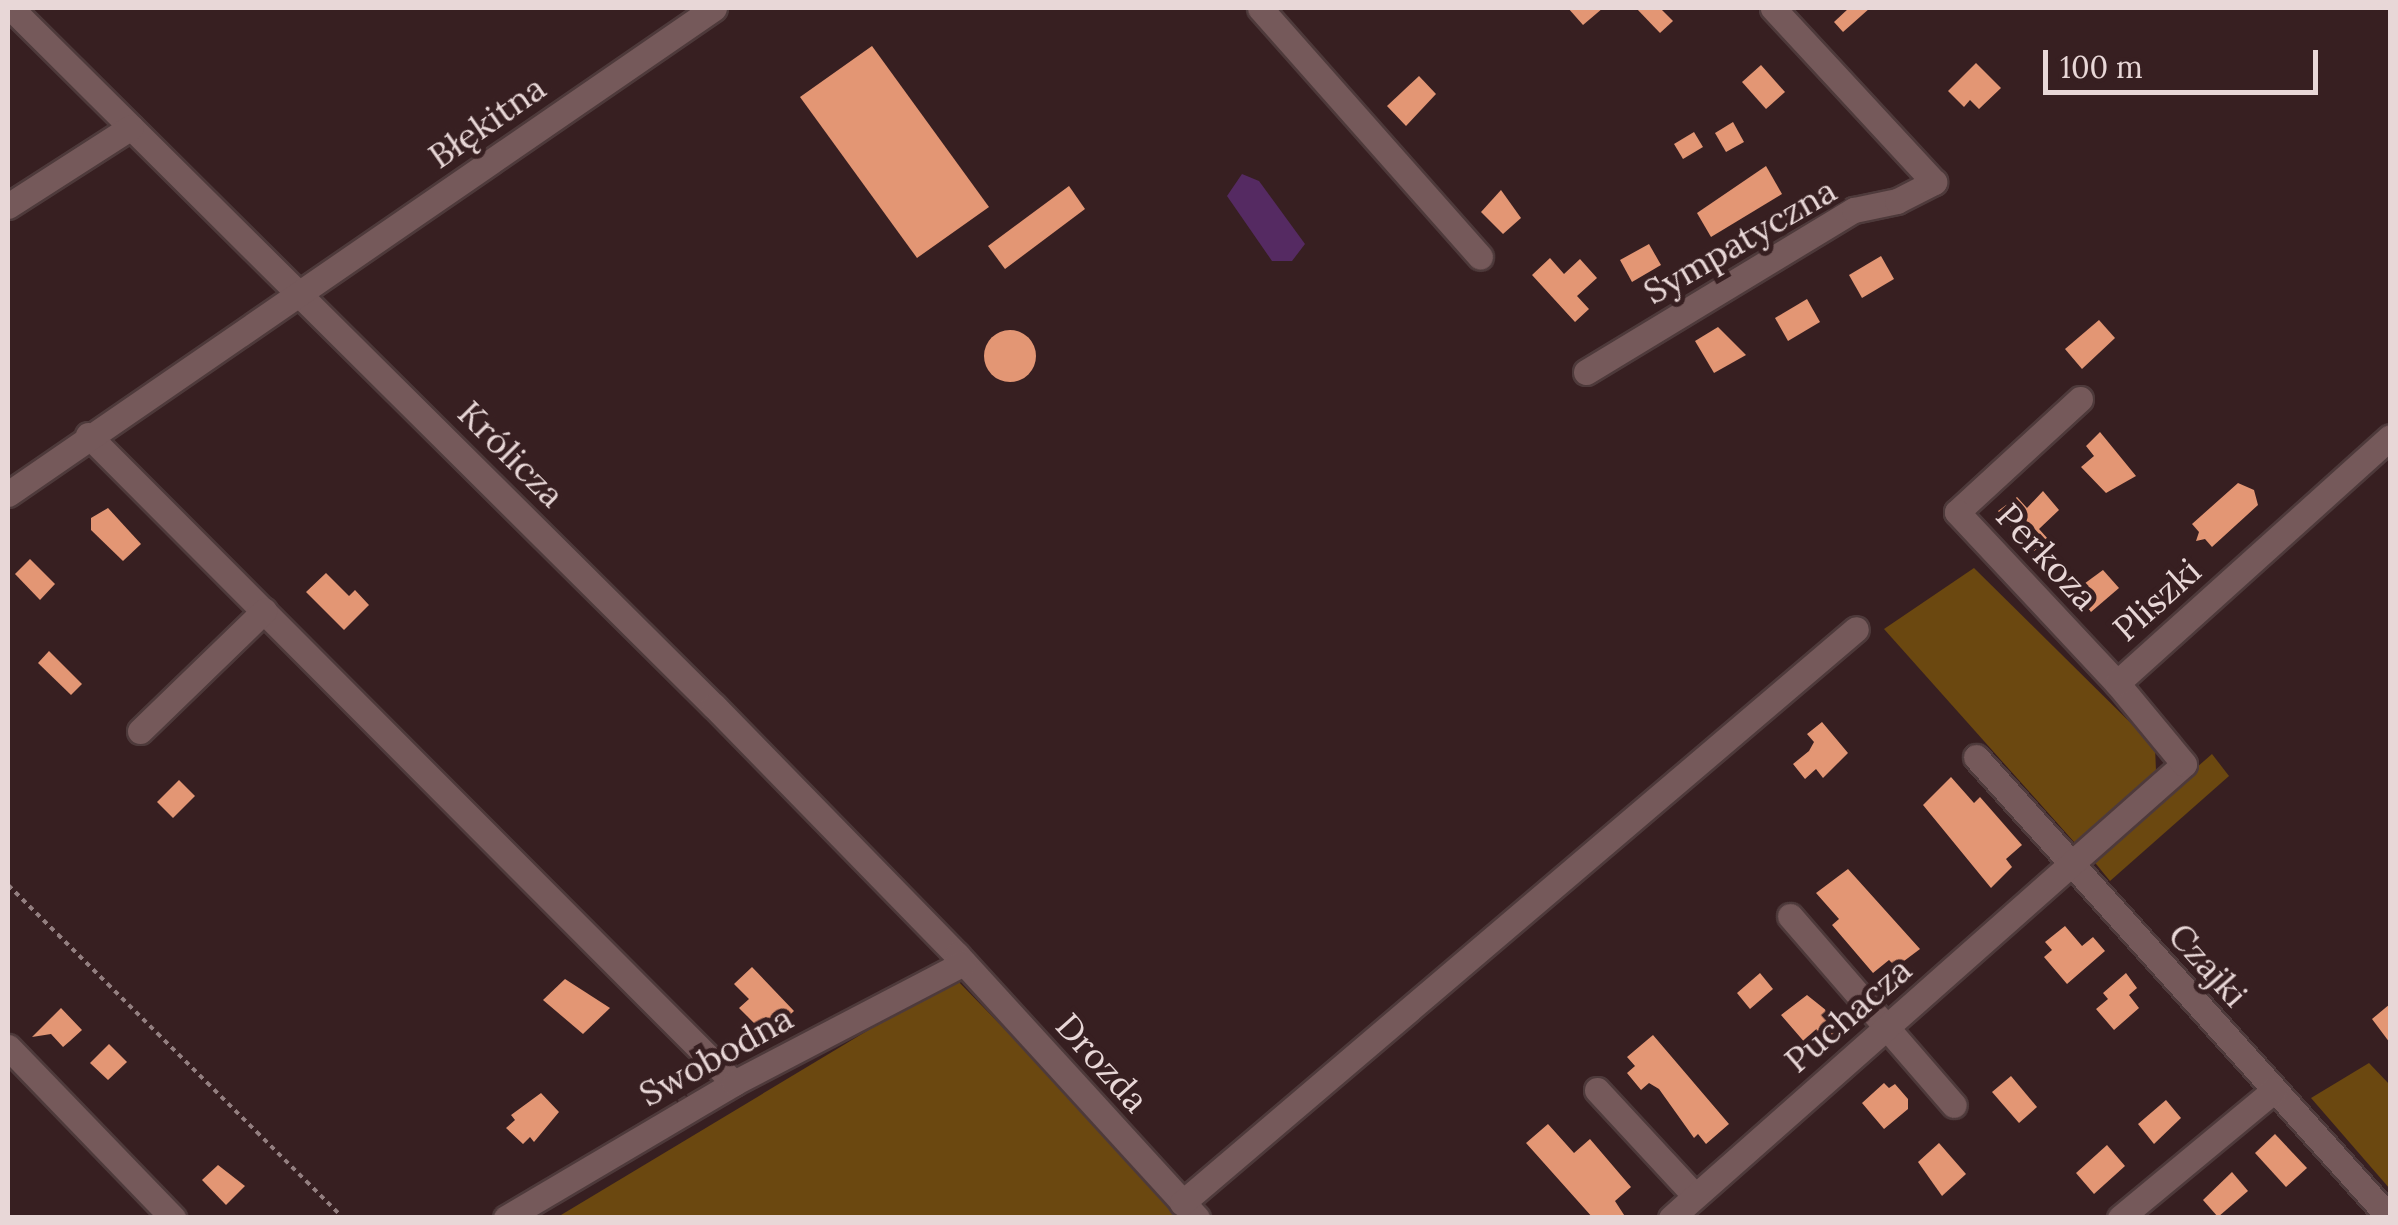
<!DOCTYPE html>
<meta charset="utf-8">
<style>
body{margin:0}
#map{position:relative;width:2398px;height:1225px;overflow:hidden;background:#371f21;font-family:Lora,serif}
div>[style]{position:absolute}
.forest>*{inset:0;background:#6b4810}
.water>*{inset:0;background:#552a62}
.building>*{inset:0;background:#e39674}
.round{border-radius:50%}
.path>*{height:4px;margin-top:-2px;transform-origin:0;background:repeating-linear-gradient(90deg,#937f80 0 5px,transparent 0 10px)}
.roads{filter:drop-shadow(2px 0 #4e3a3b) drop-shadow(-2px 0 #4e3a3b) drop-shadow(0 2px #4e3a3b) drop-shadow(0 -2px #4e3a3b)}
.minor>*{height:25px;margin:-12.5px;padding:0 12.5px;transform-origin:12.5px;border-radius:12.5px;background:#75595a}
span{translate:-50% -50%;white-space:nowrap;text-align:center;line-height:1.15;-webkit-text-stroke:10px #371f21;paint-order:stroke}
.street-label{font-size:35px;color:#e8d7d7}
.frame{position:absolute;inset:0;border:10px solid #e8d7d7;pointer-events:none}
.scale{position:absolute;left:2043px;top:50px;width:275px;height:45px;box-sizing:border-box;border:5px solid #e8d7d7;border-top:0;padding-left:12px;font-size:30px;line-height:35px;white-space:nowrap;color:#e8d7d7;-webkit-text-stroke:8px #371f21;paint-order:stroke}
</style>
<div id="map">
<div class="forest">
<div style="clip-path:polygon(1974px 568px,2155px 747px,2156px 771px,2075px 843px,1884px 629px)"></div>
<div style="clip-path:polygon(2212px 754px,2229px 776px,2110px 881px,2092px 859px)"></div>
<div style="clip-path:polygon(955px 978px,1187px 1217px,556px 1218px)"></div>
<div style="clip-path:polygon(2369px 1063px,2390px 1085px,2390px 1189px,2311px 1098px)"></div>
</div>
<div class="water">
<div style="clip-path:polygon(1242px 174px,1259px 181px,1305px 244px,1292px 261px,1272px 261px,1227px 196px)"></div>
</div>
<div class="building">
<div style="clip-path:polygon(1568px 8px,1603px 8px,1583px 25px)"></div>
<div style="clip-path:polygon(1636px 8px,1660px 8px,1673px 21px,1660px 33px)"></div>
<div style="clip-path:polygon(1849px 8px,1870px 8px,1843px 32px,1834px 22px)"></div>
<div style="clip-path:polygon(872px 46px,989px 207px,917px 258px,800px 97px)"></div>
<div style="clip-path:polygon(1976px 63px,2001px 88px,1979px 109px,1970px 100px,1964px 107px,1948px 91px)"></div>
<div style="clip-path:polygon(1761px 65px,1785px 92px,1766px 109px,1742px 82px)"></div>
<div style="clip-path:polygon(1419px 76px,1436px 94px,1406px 126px,1387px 106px)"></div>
<div style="clip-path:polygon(1733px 122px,1744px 142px,1726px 152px,1715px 133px)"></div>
<div style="clip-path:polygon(1694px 132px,1703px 147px,1683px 159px,1674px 144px)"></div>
<div style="clip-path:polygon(1766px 166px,1782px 194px,1711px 237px,1697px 213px)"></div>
<div style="clip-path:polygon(1069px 186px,1085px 209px,1005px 269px,988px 246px)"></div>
<div style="clip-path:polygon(1501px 190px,1521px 218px,1503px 234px,1481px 212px)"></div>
<div style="clip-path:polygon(1649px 244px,1661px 265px,1632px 282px,1620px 260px)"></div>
<div style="clip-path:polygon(1881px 256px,1894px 279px,1862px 298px,1849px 275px)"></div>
<div style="clip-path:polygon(1550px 258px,1564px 274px,1580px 259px,1597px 278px,1577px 296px,1589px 309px,1575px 322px,1532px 275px)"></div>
<div style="clip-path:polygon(1807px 299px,1820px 322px,1788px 341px,1775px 318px)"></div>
<div style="clip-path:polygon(2099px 320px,2115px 338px,2082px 369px,2065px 349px)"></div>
<div style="clip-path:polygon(1718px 327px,1746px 355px,1714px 373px,1695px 341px)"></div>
<div class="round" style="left:984px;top:330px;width:52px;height:52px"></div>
<div style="clip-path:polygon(2100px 432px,2136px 476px,2106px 493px,2081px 467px,2094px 456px,2086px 446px)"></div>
<div style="clip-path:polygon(2238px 483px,2254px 490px,2258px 505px,2212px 547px,2205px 539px,2196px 541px,2199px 532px,2192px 524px)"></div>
<div style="clip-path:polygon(2043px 491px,2059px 510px,2039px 529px,2048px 539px,2032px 553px,1998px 511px,2017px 497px,2027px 508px)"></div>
<div style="clip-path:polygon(108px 508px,141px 544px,123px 561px,91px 530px,91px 518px)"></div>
<div style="clip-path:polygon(30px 559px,55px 584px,40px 600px,15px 574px)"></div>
<div style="clip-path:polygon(2103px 570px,2119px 588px,2091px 612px,2073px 592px)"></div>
<div style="clip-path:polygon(326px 573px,349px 596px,355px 590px,369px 605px,344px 630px,306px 592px)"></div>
<div style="clip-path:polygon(49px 651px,82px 684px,71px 695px,38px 663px)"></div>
<div style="clip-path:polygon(1822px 722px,1848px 753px,1823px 778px,1816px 769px,1805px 779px,1793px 764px,1809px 751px,1814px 742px,1807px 734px)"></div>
<div style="clip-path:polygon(1951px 777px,1974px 803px,1980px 797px,2022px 845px,2006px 859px,2012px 867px,1991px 888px,1923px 805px)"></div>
<div style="clip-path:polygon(179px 780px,195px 796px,173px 818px,157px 802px)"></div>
<div style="clip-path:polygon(1848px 869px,1920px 949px,1896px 967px,1889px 960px,1873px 973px,1832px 925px,1839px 919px,1816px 893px)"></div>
<div style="clip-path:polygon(2065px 926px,2082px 946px,2093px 937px,2105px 951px,2067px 984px,2044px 957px,2052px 950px,2045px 942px)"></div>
<div style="clip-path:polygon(752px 967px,794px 1011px,776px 1028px,766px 1017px,757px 1026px,739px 1008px,749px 999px,734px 984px)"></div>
<div style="clip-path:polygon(1760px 973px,1773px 989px,1750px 1009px,1737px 993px)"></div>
<div style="clip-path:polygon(2126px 973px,2137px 988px,2129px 995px,2139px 1008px,2114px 1030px,2096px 1009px,2108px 999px,2103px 993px)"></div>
<div style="clip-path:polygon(565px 979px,610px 1008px,583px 1034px,543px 1000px)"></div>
<div style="clip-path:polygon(1807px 995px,1837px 1019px,1831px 1023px,1837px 1030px,1813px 1052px,1781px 1015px)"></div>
<div style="clip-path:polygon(2390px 1004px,2390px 1043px,2372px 1019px)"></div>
<div style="clip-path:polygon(61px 1008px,82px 1030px,70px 1041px,63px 1047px,51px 1034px,32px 1037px)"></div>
<div style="clip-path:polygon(1653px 1035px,1729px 1124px,1706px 1144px,1698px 1134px,1694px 1138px,1659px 1089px,1649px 1083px,1641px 1090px,1627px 1073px,1635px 1066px,1627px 1057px)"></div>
<div style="clip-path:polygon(109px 1044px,127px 1062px,108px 1080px,90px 1063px)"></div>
<div style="clip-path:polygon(2011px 1076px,2037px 1107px,2019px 1123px,1992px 1092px)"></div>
<div style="clip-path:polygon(1884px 1083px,1889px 1088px,1895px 1084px,1908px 1099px,1908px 1109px,1884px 1129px,1862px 1103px)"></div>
<div style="clip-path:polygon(541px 1093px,559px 1112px,534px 1142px,530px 1137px,523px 1144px,506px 1128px,515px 1120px,511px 1115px)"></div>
<div style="clip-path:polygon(2166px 1100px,2181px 1118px,2154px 1144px,2138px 1124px)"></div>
<div style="clip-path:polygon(1548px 1124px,1574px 1153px,1590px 1139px,1631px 1187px,1615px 1201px,1626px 1218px,1593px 1218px,1526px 1143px)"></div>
<div style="clip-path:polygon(2275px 1134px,2307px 1168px,2286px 1187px,2255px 1153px)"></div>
<div style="clip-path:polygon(1939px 1143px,1966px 1174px,1942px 1196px,1918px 1162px)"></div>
<div style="clip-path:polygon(2107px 1145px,2125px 1166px,2094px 1194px,2076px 1173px)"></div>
<div style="clip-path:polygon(218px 1165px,245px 1186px,226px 1205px,202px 1180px)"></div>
<div style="clip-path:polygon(2232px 1172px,2248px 1191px,2218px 1217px,2203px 1200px)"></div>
</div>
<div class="path">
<div style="left:8px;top:885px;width:472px;rotate:44.8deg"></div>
</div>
<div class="roads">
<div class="minor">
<div style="left:11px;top:8px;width:991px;rotate:44.8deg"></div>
<div style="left:714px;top:706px;width:348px;rotate:45.7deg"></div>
<div style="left:957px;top:955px;width:356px;rotate:47.6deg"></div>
<div style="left:1260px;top:8px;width:332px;rotate:48.5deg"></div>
<div style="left:8px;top:206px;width:146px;rotate:-32.7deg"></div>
<div style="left:1586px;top:372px;width:313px;rotate:-31.2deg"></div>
<div style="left:1854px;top:210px;width:44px;rotate:-11.8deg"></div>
<div style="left:1897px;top:201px;width:42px;rotate:-27.2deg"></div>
<div style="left:1934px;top:182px;width:237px;rotate:-132.8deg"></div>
<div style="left:2080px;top:399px;width:167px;rotate:137.4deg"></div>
<div style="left:1957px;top:512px;width:234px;rotate:46.9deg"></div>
<div style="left:88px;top:435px;width:915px;rotate:45.09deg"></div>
<div style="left:8px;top:494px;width:857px;rotate:-34.54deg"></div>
<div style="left:140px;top:731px;width:173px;rotate:-44.1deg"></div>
<div style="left:1976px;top:757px;width:620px;rotate:48.07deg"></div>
<div style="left:1790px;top:916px;width:250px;rotate:49.1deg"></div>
<div style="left:8px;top:1047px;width:238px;rotate:46deg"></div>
<div style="left:1597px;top:1090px;width:144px;rotate:47.2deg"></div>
<div style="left:1182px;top:1203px;width:885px;rotate:-40.42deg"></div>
<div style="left:506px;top:1218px;width:265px;rotate:-30.6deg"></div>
<div style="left:734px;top:1083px;width:259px;rotate:-27.6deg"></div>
<div style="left:1671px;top:1218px;width:685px;rotate:-41.51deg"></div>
<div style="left:2184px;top:764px;width:105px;rotate:-129.6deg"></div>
<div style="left:2117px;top:683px;width:367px;rotate:-42deg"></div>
<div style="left:2120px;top:1218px;width:200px;rotate:-39.7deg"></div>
</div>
</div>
<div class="street-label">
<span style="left:487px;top:122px;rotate:-35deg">Błękitna</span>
<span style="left:1740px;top:241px;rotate:-30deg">Sympatyczna</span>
<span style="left:511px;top:454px;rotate:45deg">Królicza</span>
<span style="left:2047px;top:557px;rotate:47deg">Perkoza</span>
<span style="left:2157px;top:600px;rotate:-42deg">Pliszki</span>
<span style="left:2208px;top:965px;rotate:48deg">Czajki</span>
<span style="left:1848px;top:1015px;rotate:-41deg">Puchacza</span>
<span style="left:716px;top:1056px;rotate:-29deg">Swobodna</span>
<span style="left:1102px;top:1063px;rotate:48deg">Drozda</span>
</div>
<div class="frame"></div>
<div class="scale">100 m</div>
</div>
